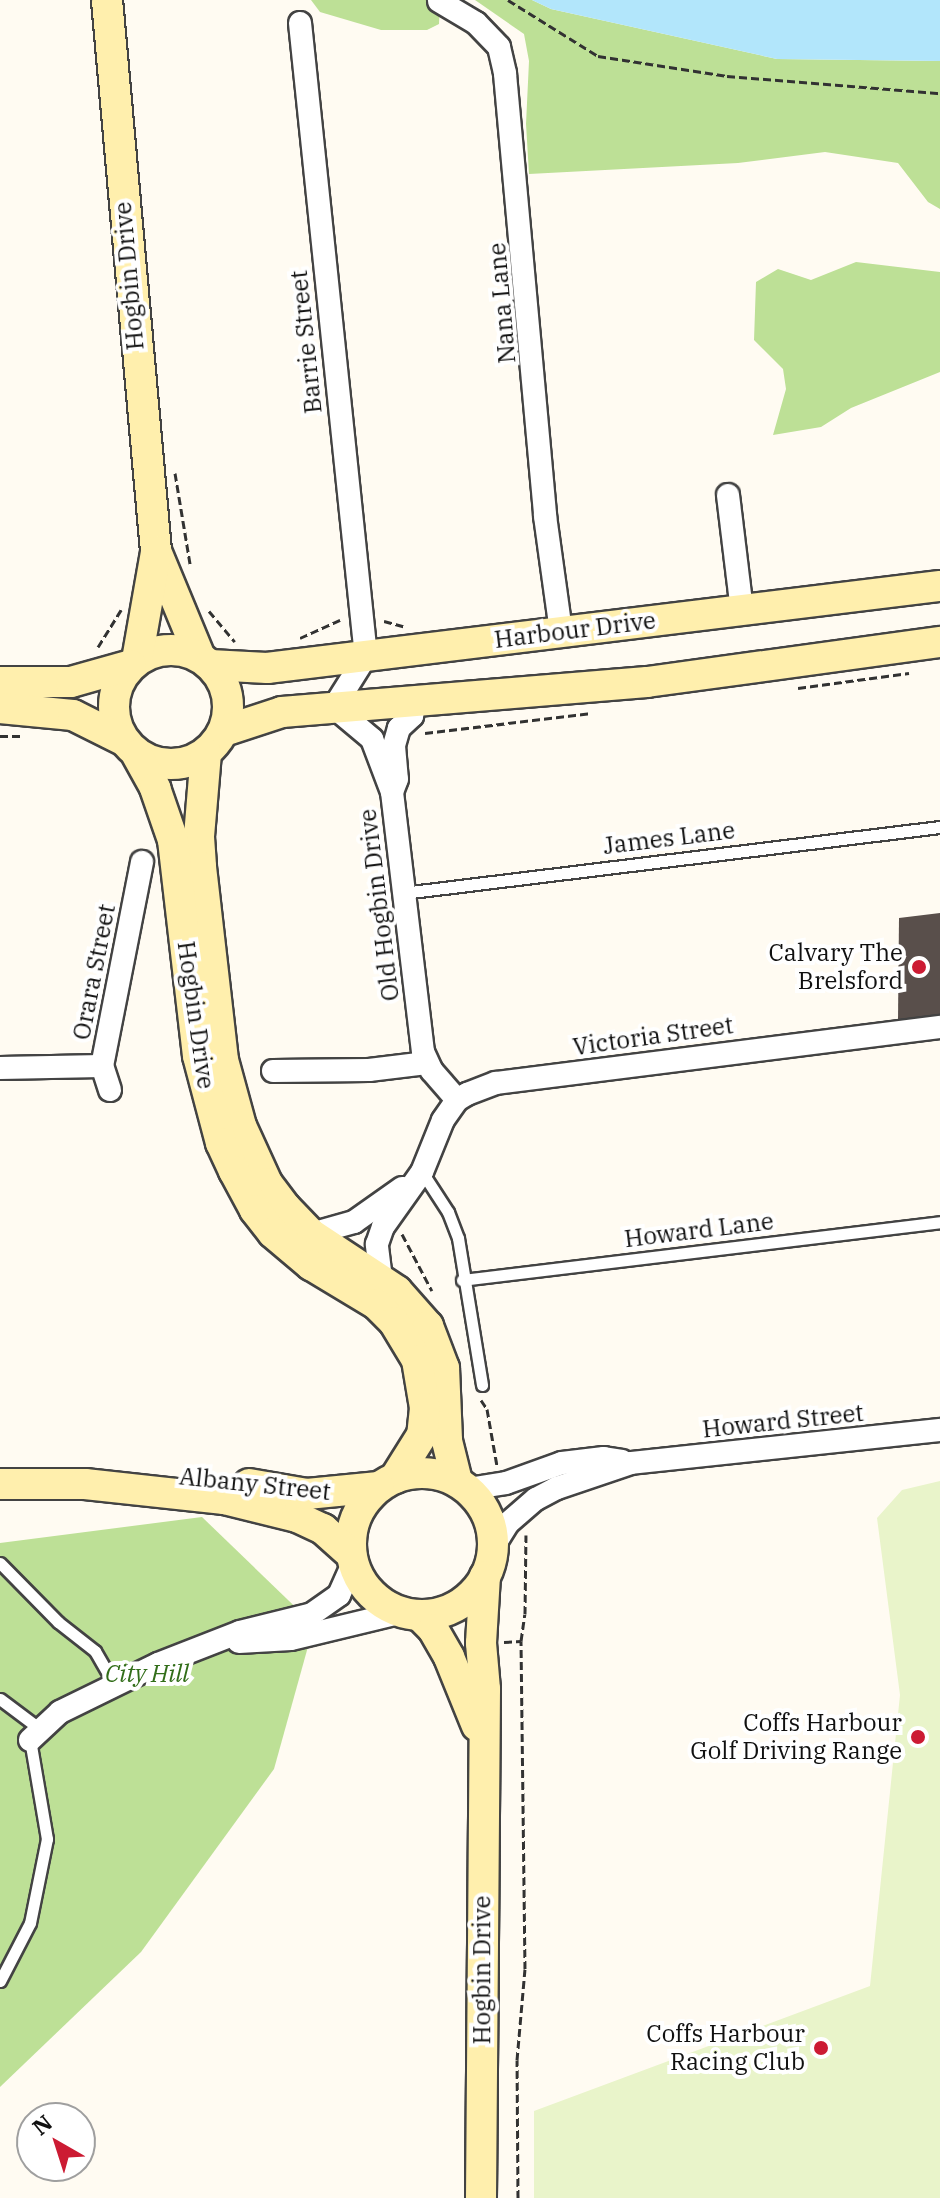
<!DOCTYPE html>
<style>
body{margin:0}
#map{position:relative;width:940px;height:2198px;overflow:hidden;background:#fffbf2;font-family:"IBM Plex Serif",serif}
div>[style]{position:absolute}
.forest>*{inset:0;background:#bde096}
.pitch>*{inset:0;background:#e9f4ca}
.water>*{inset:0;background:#b2e6fb}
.building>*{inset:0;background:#594f4b}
.path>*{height:3px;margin-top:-1.5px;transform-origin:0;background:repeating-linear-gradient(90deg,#323232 0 8px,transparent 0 12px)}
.roads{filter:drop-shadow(2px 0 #434343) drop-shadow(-2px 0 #434343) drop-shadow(0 2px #434343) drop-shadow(0 -2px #434343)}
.lane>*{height:11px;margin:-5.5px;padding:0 5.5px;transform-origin:5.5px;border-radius:5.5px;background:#fff}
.street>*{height:22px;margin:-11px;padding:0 11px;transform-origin:11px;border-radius:11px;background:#fff}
.secondary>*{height:30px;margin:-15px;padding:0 15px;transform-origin:15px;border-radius:15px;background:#ffefad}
.secondary>.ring{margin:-15px;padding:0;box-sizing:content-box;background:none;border:30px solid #ffefad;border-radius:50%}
.dots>*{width:22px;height:22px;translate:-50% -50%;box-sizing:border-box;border:4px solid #fff;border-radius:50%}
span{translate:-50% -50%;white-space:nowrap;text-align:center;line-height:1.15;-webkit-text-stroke:8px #fff;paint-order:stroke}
.street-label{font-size:24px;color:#101010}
.poi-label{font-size:24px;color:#101010}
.right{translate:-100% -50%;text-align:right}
.park-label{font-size:24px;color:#326e19;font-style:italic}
.north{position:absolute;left:16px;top:2102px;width:80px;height:80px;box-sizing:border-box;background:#fff;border:2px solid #9f9f9f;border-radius:50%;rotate:321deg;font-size:22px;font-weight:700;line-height:32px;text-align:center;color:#101010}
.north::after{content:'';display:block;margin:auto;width:28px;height:36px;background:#cc1b33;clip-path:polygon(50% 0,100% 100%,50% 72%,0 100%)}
</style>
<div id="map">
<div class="forest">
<div style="clip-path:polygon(311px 0,440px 0,439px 24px,427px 30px,381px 30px,320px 12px)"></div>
<div style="clip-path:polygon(475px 0,532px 0,551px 9px,777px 59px,940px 61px,940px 209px,928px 202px,898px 163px,825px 152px,738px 163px,529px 174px,526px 124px,529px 61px,524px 34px)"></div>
<div style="clip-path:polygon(856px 262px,940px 272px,940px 372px,851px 408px,821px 427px,773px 435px,786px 389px,783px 369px,754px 340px,756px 282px,778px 269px,811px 280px)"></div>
<div style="clip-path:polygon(202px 1517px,314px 1625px,274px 1769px,141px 1952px,0 2087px,0 1543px)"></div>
</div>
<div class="pitch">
<div style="clip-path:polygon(940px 1481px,940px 2198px,534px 2198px,534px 2111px,870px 1986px,900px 1695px,877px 1518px,902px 1490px)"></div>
</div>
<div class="water">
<div style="clip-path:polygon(532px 0,940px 0,940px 61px,777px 59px,551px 9px)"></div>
</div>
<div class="building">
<div style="clip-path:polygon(940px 913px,940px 1016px,898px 1020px,899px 918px)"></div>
</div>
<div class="path">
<div style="left:508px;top:0;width:106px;rotate:31.9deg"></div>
<div style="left:598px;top:56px;width:131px;rotate:8.8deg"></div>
<div style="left:727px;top:76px;width:214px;rotate:4.6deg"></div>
<div style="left:175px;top:473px;width:92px;rotate:80.6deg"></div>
<div style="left:209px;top:611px;width:40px;rotate:50deg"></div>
<div style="left:384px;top:621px;width:20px;rotate:15deg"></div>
<div style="left:300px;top:638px;width:44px;rotate:-24.2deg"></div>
<div style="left:98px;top:647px;width:44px;rotate:-58.1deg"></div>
<div style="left:798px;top:688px;width:112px;rotate:-7.7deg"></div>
<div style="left:425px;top:733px;width:168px;rotate:-6.8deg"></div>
<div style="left:0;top:736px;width:20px"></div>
<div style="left:402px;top:1234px;width:64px;rotate:62.2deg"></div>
<div style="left:481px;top:1400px;width:11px;rotate:56deg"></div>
<div style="left:487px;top:1409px;width:58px;rotate:80deg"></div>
<div style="left:504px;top:1642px;width:17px;rotate:-3deg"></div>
<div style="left:518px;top:2198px;width:138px;rotate:-90.4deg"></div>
<div style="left:517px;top:2060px;width:91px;rotate:-85deg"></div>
<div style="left:525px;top:1969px;width:328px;rotate:-90.7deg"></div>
<div style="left:521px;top:1641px;width:27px;rotate:-82deg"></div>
<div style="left:525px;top:1614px;width:79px;rotate:-89.3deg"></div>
</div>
<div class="roads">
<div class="lane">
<div style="left:403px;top:893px;width:541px;rotate:-7.01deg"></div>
<div style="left:422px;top:1172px;width:48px;rotate:57deg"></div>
<div style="left:448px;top:1212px;width:28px;rotate:69deg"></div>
<div style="left:458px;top:1238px;width:149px;rotate:80.7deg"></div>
<div style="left:462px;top:1280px;width:482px;rotate:-6.9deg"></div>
<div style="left:0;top:1563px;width:83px;rotate:45.5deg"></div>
<div style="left:58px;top:1622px;width:47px;rotate:38.1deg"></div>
<div style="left:95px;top:1651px;width:38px;rotate:60deg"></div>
<div style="left:0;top:1699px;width:50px;rotate:36.9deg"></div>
<div style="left:0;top:1981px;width:65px;rotate:-62.7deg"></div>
<div style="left:30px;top:1923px;width:86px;rotate:-78.6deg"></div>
<div style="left:47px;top:1839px;width:100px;rotate:-99.7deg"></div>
</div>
<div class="street">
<div style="left:439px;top:1px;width:43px;rotate:30.7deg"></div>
<div style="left:476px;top:23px;width:33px;rotate:46deg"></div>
<div style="left:499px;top:47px;width:28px;rotate:77deg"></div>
<div style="left:505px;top:74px;width:444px;rotate:84.8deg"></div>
<div style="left:545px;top:516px;width:117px;rotate:82.1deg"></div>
<div style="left:300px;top:23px;width:636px;rotate:84.05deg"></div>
<div style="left:366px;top:656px;width:60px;rotate:122.1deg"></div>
<div style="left:334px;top:707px;width:50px;rotate:40.1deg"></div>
<div style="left:372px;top:739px;width:57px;rotate:69.3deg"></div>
<div style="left:728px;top:495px;width:116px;rotate:83.1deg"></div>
<div style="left:415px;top:701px;width:15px;rotate:101deg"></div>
<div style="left:412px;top:716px;width:18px;rotate:137deg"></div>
<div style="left:399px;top:728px;width:19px;rotate:106deg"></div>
<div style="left:394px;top:746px;width:33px;rotate:85deg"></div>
<div style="left:397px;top:779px;width:14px;rotate:111deg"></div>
<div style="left:392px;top:792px;width:262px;rotate:83.2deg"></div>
<div style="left:423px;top:1052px;width:21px;rotate:65deg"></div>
<div style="left:432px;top:1071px;width:38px;rotate:49deg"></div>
<div style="left:0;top:1068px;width:102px;rotate:-1.1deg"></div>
<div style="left:273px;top:1071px;width:96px;rotate:-0.6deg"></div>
<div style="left:369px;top:1070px;width:58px;rotate:-6.9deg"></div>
<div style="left:110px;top:1090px;width:25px;rotate:-108deg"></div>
<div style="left:102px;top:1066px;width:208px;rotate:-78.9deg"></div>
<div style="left:311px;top:1234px;width:45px;rotate:-15.6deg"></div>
<div style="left:354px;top:1222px;width:59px;rotate:-35.3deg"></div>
<div style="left:381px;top:1279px;width:35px;rotate:-97deg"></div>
<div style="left:377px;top:1244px;width:18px;rotate:-71deg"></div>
<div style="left:383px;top:1227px;width:67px;rotate:-54.7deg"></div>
<div style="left:422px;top:1172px;width:56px;rotate:-68deg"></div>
<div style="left:443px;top:1120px;width:24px;rotate:-55deg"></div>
<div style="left:457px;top:1100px;width:12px;rotate:-31deg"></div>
<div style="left:467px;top:1094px;width:31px;rotate:-21deg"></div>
<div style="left:496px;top:1083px;width:448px;rotate:-7.2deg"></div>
<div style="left:468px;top:1489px;width:38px;rotate:-9deg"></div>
<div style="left:506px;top:1483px;width:59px;rotate:-19.7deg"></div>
<div style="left:562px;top:1463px;width:42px;rotate:-6.8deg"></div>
<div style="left:604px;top:1458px;width:18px;rotate:9deg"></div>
<div style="left:493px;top:1547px;width:28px;rotate:-58deg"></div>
<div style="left:508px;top:1523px;width:37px;rotate:-41deg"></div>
<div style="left:536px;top:1499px;width:24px;rotate:-28deg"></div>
<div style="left:557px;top:1488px;width:78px;rotate:-18.7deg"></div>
<div style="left:631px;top:1463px;width:311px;rotate:-6.1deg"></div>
<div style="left:239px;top:1642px;width:52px;rotate:-3.3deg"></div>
<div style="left:291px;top:1639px;width:115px;rotate:-13.6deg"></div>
<div style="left:30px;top:1740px;width:41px;rotate:-43deg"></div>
<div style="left:60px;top:1712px;width:109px;rotate:-26.1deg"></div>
<div style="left:158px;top:1664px;width:88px;rotate:-21.3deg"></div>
<div style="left:240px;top:1632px;width:74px;rotate:-14deg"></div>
<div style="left:312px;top:1614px;width:33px;rotate:-35deg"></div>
<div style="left:339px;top:1595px;width:35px;rotate:-66deg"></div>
</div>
<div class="secondary">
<div style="left:107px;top:0;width:553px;rotate:84.92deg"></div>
<div style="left:156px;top:551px;width:115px;rotate:67.5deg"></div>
<div class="ring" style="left:114px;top:650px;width:84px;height:84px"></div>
<div style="left:137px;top:660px;width:110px;rotate:-80deg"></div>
<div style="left:210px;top:665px;width:57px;rotate:3deg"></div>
<div style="left:267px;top:668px;width:678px;rotate:-6.95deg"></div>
<div style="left:0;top:682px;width:71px"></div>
<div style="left:71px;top:682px;width:62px;rotate:-15.8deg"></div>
<div style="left:0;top:708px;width:73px;rotate:5.5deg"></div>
<div style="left:73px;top:715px;width:56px;rotate:26.6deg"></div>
<div style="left:224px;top:731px;width:61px;rotate:-18.1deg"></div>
<div style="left:282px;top:712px;width:366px;rotate:-4.7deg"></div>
<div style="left:647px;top:682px;width:296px;rotate:-7.8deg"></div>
<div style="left:206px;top:753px;width:84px;rotate:94.8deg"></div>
<div style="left:199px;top:837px;width:30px;rotate:86deg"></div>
<div style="left:201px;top:867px;width:194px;rotate:83.5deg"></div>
<div style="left:223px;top:1060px;width:68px;rotate:74.7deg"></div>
<div style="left:241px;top:1126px;width:63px;rotate:65.5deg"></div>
<div style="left:267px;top:1183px;width:31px;rotate:53deg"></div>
<div style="left:286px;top:1208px;width:36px;rotate:46deg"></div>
<div style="left:311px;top:1234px;width:103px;rotate:33.5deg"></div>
<div style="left:397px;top:1291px;width:47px;rotate:48.5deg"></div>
<div style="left:428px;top:1326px;width:45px;rotate:69.1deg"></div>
<div style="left:444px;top:1368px;width:73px;rotate:87.6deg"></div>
<div style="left:447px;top:1441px;width:41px;rotate:76deg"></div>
<div style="left:137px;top:755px;width:38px;rotate:61deg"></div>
<div style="left:155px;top:788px;width:55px;rotate:70.9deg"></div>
<div style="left:173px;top:840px;width:217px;rotate:83.4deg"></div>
<div style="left:198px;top:1056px;width:90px;rotate:75.2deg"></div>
<div style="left:221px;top:1143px;width:31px;rotate:65deg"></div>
<div style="left:234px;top:1171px;width:44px;rotate:61.7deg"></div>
<div style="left:255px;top:1210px;width:29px;rotate:52deg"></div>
<div style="left:273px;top:1233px;width:50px;rotate:40.1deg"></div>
<div style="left:311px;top:1265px;width:76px;rotate:31deg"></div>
<div style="left:376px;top:1304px;width:25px;rotate:45deg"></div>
<div style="left:394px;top:1322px;width:44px;rotate:58.8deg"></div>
<div style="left:417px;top:1360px;width:49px;rotate:80.5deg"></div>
<div style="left:425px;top:1408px;width:27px;rotate:96deg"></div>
<div style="left:422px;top:1435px;width:51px;rotate:122.1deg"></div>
<div class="ring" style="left:351px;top:1473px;width:112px;height:112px"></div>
<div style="left:0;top:1484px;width:85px"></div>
<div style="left:85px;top:1484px;width:140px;rotate:6.2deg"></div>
<div style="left:224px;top:1499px;width:75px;rotate:13.9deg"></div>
<div style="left:297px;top:1517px;width:29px;rotate:25deg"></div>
<div style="left:323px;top:1529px;width:38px;rotate:42deg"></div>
<div style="left:249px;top:1484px;width:59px;rotate:9.8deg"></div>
<div style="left:307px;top:1494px;width:72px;rotate:-5.6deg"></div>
<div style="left:419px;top:1615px;width:20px;rotate:45deg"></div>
<div style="left:433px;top:1629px;width:32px;rotate:60deg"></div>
<div style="left:449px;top:1657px;width:74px;rotate:67.9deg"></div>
<div style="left:481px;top:2198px;width:509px;rotate:-89.55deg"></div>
<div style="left:485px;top:1689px;width:46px;rotate:-95deg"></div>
<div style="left:481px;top:1643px;width:67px;rotate:-86.6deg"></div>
</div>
</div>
<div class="dots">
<div style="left:919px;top:967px;background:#cc1b33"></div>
<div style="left:918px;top:1737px;background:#cc1b33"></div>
<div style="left:821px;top:2048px;background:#cc1b33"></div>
</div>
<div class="street-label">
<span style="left:129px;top:276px;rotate:-95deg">Hogbin Drive</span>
<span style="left:502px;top:303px;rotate:-95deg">Nana Lane</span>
<span style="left:306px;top:342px;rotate:-96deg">Barrie Street</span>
<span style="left:575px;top:630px;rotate:-7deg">Harbour Drive</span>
<span style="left:669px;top:838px;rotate:-7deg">James Lane</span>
<span style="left:379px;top:905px;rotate:-97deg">Old Hogbin Drive</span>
<span style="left:94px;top:972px;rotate:-79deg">Orara Street</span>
<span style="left:196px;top:1015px;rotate:82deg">Hogbin Drive</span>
<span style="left:653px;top:1036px;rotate:-8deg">Victoria Street</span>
<span style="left:699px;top:1230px;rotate:-7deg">Howard Lane</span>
<span style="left:783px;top:1421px;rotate:-6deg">Howard Street</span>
<span style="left:255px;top:1484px;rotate:6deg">Albany Street</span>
<span style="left:482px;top:1970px;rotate:-90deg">Hogbin Drive</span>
</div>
<div class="poi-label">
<span class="right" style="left:903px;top:967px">Calvary The<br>Brelsford</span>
<span class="right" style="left:902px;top:1737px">Coffs Harbour<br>Golf Driving Range</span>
<span class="right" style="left:805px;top:2048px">Coffs Harbour<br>Racing Club</span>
</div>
<div class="park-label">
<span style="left:147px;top:1674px">City Hill</span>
</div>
<div class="north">N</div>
</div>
